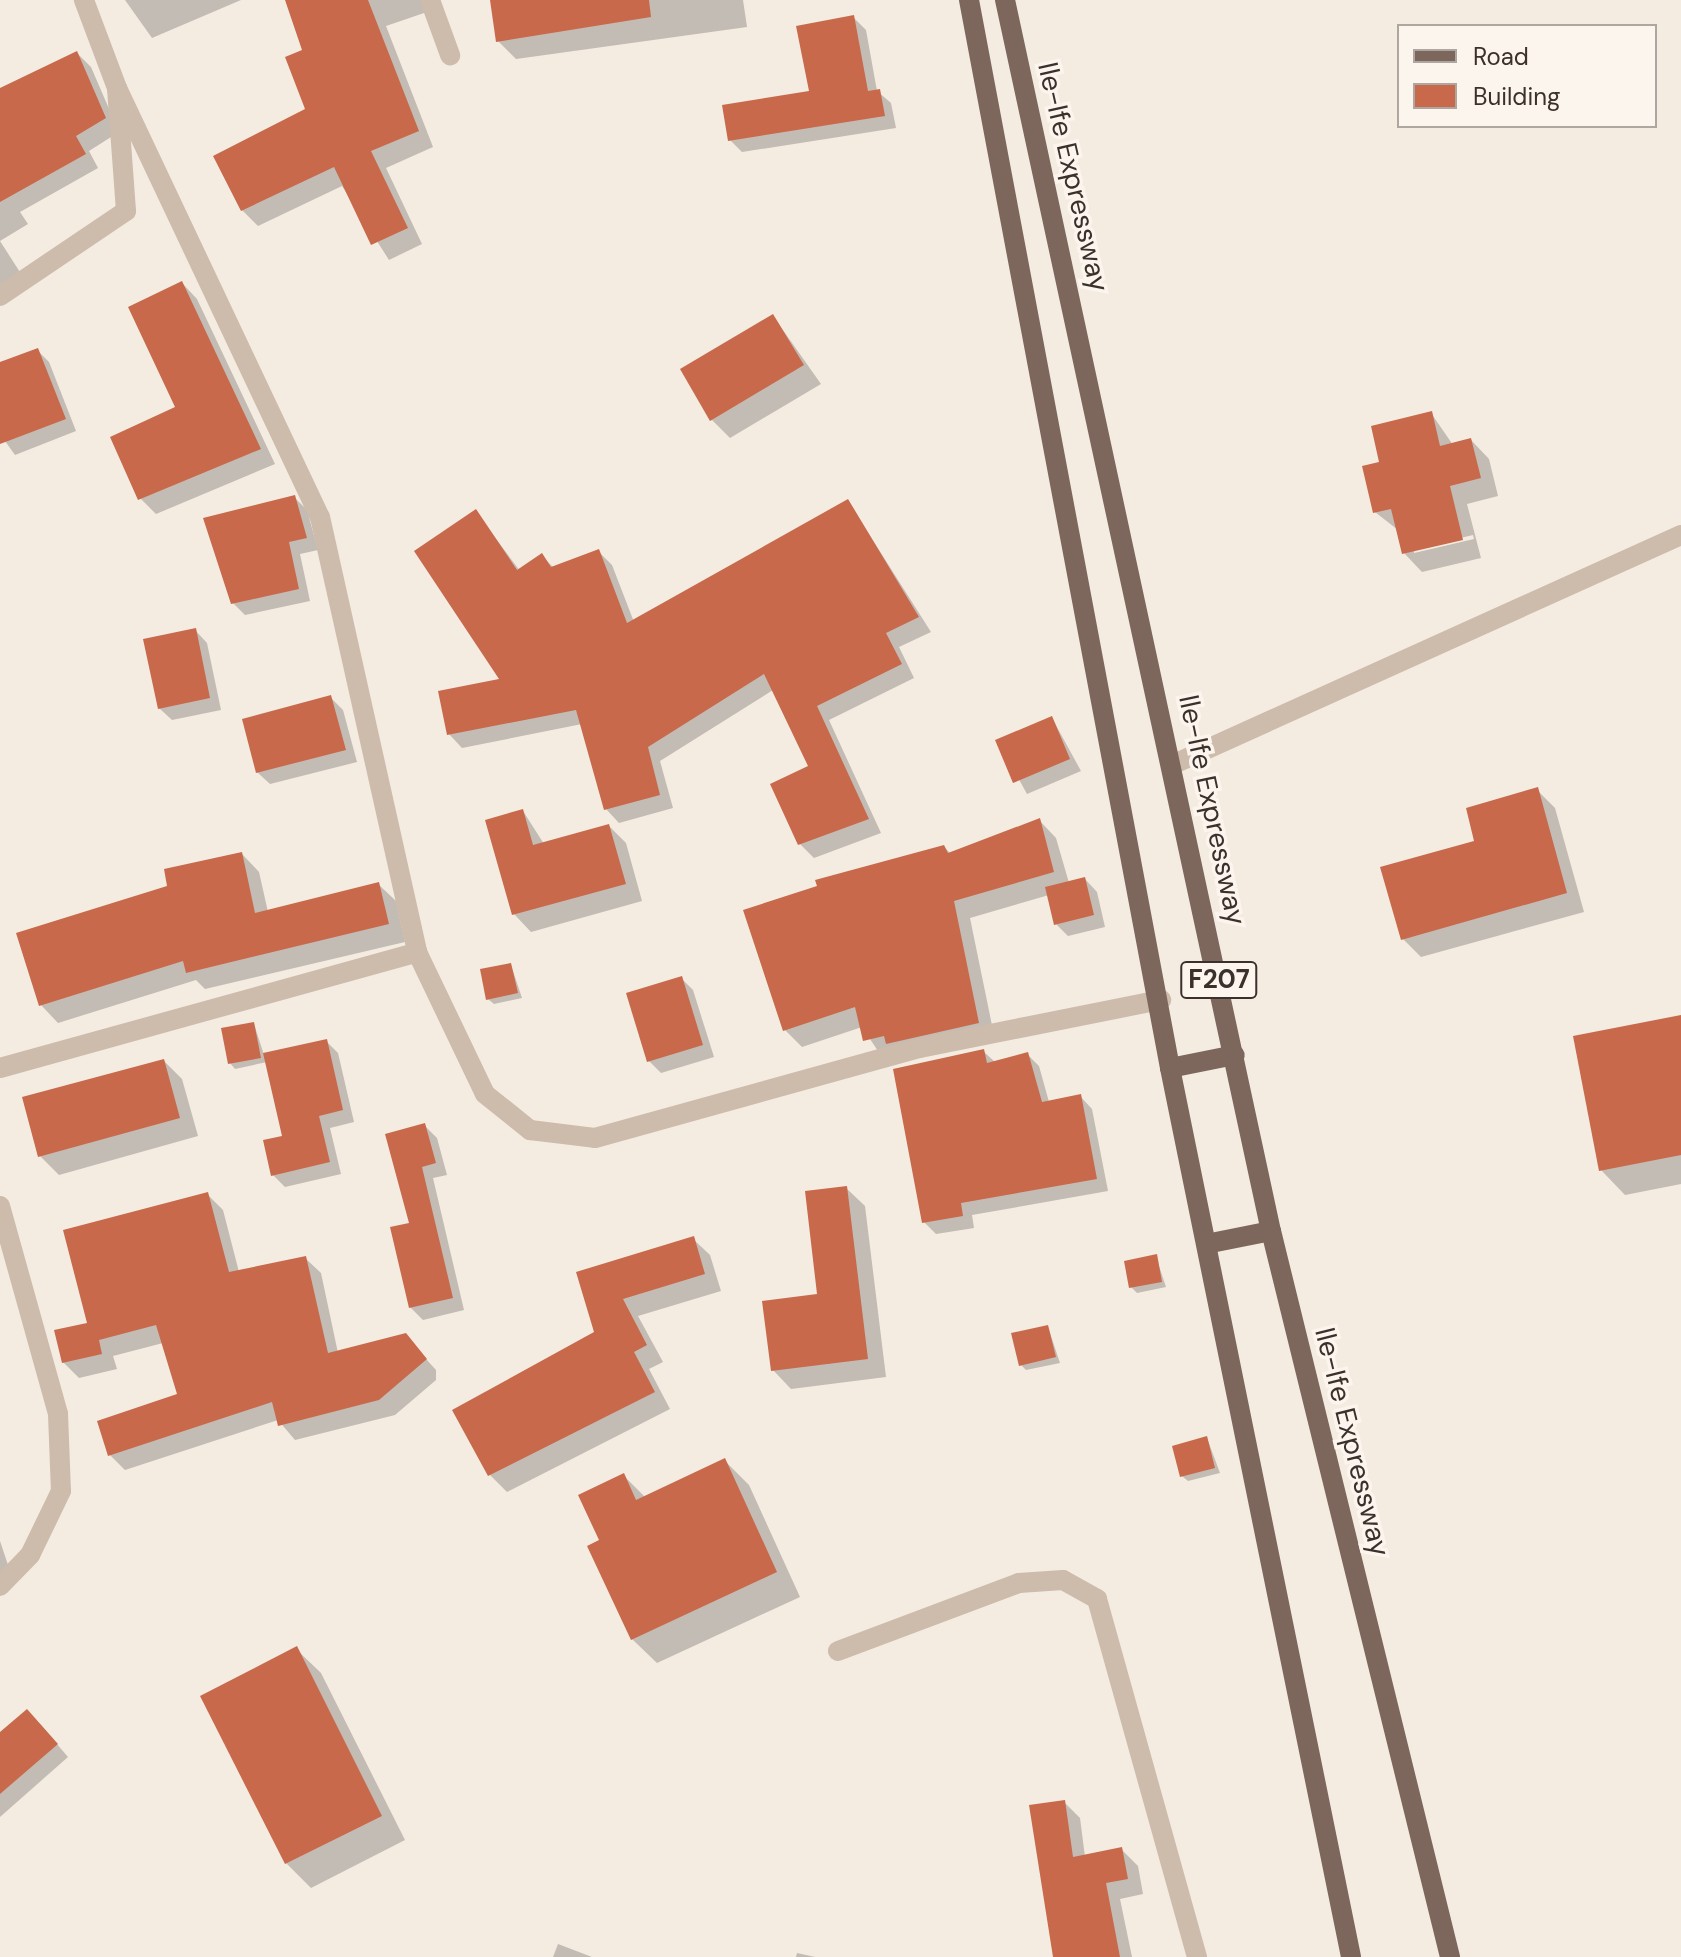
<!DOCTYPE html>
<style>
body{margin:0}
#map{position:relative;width:1681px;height:1957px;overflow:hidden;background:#f4ebe1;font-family:"DM Sans",sans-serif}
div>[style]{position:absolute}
.shadow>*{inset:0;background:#0003}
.building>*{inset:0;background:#c8694b}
.minor>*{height:20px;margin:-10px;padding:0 10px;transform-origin:10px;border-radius:10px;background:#cdbbac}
.primary>*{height:20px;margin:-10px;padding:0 10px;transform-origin:10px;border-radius:10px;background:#7d675c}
span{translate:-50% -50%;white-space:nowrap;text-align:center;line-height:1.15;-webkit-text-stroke:7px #fbf5ee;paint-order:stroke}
.shield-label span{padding:2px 6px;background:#fbf5ee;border:2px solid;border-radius:6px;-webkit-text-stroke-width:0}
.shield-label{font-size:26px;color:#3b302b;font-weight:700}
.street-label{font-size:28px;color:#3b302b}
.legend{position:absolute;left:1397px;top:24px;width:260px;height:104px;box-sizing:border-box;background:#fbf5ee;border:2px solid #aea6a0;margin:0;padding:10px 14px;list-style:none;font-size:24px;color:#3b302b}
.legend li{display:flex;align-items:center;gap:16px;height:40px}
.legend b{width:40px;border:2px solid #aea6a0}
</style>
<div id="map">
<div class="shadow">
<div style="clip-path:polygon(125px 0,241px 0,152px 38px)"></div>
<div style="clip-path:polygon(287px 0,422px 0,427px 12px,386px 26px,433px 147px,386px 168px,422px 244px,389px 260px,342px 186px,258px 226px,242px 210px,308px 110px,305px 51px)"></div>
<div style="clip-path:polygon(492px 0,743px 0,747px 27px,516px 59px,498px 41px)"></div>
<div style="clip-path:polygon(854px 18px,866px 30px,877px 91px,891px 103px,896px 128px,742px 152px,730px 140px,811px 93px)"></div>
<div style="clip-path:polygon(77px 53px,91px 67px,119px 132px,89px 151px,98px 168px,20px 212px,28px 224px,0 241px,25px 280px,0 297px,0 95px)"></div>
<div style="clip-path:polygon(182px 283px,197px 299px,275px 464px,156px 514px,140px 498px,178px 408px)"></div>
<div style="clip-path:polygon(773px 316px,821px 384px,730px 438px,712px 420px)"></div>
<div style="clip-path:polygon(37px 350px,49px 362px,76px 431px,15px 455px,0 434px,0 364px)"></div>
<div style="clip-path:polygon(evenodd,1431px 413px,1453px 445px,1471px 440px,1489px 459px,1498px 496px,1467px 504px,1481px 558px,1422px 572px,1404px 553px,1398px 530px,1375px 512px,1382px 464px,1431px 413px,1473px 535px,1474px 539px,1414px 553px,1414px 549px,1473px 535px)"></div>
<div style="clip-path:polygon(295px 498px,307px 510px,318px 550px,300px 554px,310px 601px,245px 615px,233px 603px,206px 519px)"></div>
<div style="clip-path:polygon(848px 501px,931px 632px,899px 647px,914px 678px,829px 720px,881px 833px,814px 858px,800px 844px,811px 767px,773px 690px,660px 761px,673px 808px,619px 823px,606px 809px,582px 724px,462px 748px,449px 734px,503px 681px,476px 512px,520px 571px,542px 556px,554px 568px,598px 551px,612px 565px,634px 622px)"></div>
<div style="clip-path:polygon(195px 630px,207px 643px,221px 710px,172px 720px,159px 708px)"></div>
<div style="clip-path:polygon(331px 698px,343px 710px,357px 762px,270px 784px,257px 772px)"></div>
<div style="clip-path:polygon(1052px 718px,1081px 771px,1027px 794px,998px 741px)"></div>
<div style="clip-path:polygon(1537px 790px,1555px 808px,1584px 912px,1421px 957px,1403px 939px,1477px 842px)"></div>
<div style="clip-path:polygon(523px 811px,544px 844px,609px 826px,626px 843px,642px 901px,531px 932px,514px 914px)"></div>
<div style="clip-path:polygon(1039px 820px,1056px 838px,1069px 883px,1085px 879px,1097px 892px,1105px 927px,1068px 936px,1056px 924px,1049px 895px,970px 918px,995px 1040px,882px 1057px,862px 1027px,802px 1047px,785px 1030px,944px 847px,951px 854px)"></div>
<div style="clip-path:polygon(242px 854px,259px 872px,268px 912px,378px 884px,396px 901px,405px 942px,205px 989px,196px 980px,58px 1023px,41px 1005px,170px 888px)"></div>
<div style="clip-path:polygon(511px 965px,522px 998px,494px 1004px,488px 999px)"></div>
<div style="clip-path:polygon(681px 978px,693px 990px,714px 1057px,661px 1073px,649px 1061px)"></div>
<div style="clip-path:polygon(1681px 1017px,1681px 1184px,1625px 1195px,1601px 1170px)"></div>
<div style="clip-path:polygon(254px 1024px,264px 1055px,326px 1041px,338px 1053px,354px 1122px,330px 1128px,341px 1174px,285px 1187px,273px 1175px,284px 1137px,267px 1062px,235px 1069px,230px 1063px)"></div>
<div style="clip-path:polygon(983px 1051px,996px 1063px,1027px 1054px,1039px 1066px,1049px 1102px,1080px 1096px,1092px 1109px,1108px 1191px,972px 1215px,974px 1228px,936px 1234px,924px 1222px)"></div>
<div style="clip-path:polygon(164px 1061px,182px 1079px,198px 1136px,59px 1175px,40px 1156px)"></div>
<div style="clip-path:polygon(424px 1125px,437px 1138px,447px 1175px,433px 1178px,464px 1310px,423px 1320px,410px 1307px,411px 1225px)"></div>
<div style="clip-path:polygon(846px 1188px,865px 1206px,886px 1377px,791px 1389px,773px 1370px,820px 1296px)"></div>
<div style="clip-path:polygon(207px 1194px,223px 1210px,239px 1272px,305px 1258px,321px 1273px,338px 1353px,405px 1336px,436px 1370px,436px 1380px,395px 1415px,295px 1440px,278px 1420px,125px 1470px,110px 1455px,179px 1395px,163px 1343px,113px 1356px,117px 1369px,79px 1378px,63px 1362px)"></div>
<div style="clip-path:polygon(693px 1239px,710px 1255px,721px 1291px,638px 1316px,663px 1362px,649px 1369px,670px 1409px,507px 1492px,490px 1475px,596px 1333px,578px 1274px)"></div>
<div style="clip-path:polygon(1156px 1257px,1166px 1287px,1137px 1293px,1131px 1287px)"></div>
<div style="clip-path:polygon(1048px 1327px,1060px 1363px,1026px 1370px,1021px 1365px)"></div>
<div style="clip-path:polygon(1207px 1438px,1220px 1473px,1188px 1481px,1182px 1476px)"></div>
<div style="clip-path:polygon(725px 1461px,749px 1485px,800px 1597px,657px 1663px,632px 1639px,602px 1541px,624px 1476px,645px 1497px)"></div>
<div style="clip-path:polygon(0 1541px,10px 1571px,0 1574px)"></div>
<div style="clip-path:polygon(296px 1649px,321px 1673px,405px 1840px,311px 1888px,286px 1863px)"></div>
<div style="clip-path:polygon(39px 1723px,68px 1757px,0 1817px,0 1735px)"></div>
<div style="clip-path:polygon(1064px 1802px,1080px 1818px,1085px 1857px,1122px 1850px,1138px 1866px,1143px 1894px,1120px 1899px,1132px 1957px,1055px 1957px)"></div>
<div style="clip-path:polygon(558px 1944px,592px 1957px,553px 1957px)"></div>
<div style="clip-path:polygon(797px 1953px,815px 1957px,796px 1957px)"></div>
</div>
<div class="building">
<div style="clip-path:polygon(285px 0,368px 0,419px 131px,371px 151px,408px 228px,371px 245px,334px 167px,241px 211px,213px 156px,305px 109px,285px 57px,302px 50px)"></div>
<div style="clip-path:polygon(490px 0,649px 0,651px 17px,496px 42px)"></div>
<div style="clip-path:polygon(854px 15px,868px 91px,880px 89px,885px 116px,728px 141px,722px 105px,809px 91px,796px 26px)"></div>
<div style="clip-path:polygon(77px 51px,106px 118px,76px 136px,86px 154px,0 202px,0 88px)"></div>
<div style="clip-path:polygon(182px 281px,261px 449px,138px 500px,110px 437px,175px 407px,128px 307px)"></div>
<div style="clip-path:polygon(773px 314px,804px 365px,710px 421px,680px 369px)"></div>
<div style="clip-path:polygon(38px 348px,66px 419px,0 444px,0 362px)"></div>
<div style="clip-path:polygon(1432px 411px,1440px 446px,1471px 438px,1481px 478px,1450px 486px,1463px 540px,1402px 554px,1391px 509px,1373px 513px,1362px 466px,1379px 462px,1371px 426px)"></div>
<div style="clip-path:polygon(295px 495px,307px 538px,289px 542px,299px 589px,231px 604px,203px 518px)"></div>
<div style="clip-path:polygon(848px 499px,919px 617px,886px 633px,902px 664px,817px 706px,869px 819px,798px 845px,770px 784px,808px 766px,764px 674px,648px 747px,660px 795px,604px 810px,576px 710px,447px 735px,438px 691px,499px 679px,414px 551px,476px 509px,517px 570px,542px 553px,551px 567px,599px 549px,627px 623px)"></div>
<div style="clip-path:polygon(196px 628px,210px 698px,158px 709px,143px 639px)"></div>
<div style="clip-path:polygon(331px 695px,346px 750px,256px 773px,242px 719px)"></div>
<div style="clip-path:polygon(1052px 716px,1070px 759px,1013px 783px,995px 740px)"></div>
<div style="clip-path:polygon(1538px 787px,1567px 893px,1401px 940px,1380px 867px,1474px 841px,1466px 808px)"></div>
<div style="clip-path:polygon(523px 809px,533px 845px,609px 824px,626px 884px,512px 915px,485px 820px)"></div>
<div style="clip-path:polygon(1040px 818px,1054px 872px,954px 901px,979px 1023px,886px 1044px,884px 1036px,863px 1041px,855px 1007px,783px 1031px,743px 910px,817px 886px,815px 880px,944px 845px,948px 853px)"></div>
<div style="clip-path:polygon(242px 852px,255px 913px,379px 882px,389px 924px,186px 973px,183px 961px,39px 1006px,16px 933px,167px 886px,164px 869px)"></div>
<div style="clip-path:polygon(1085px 877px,1094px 915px,1054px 925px,1045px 887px)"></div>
<div style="clip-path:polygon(511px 963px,518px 993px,486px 1000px,480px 969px)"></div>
<div style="clip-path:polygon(682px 976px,703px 1045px,647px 1062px,626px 993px)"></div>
<div style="clip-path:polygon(1681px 1015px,1681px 1155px,1599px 1171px,1573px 1036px)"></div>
<div style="clip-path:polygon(254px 1022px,261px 1058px,228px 1064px,221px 1028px)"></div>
<div style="clip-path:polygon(327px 1039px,343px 1110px,319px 1116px,330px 1162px,271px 1176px,263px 1140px,282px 1136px,263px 1053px)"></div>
<div style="clip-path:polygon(984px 1049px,987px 1063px,1028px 1052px,1042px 1102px,1081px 1094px,1097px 1179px,961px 1203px,963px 1216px,922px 1223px,893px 1069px)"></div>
<div style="clip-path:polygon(164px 1059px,180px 1118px,38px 1157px,22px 1097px)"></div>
<div style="clip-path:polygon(425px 1123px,436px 1163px,422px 1167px,453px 1298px,409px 1308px,390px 1227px,409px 1223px,385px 1134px)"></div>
<div style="clip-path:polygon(847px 1186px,868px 1359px,771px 1371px,762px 1301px,817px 1294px,805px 1191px)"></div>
<div style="clip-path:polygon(208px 1192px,229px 1272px,306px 1256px,328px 1353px,406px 1333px,427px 1359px,379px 1400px,278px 1426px,272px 1402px,108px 1456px,97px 1421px,177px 1394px,156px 1325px,99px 1340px,102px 1354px,62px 1363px,54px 1330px,87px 1323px,63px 1230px)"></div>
<div style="clip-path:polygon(694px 1236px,705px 1274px,623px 1299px,647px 1345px,634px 1352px,655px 1392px,488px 1476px,452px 1410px,594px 1332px,576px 1272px)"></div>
<div style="clip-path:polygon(1157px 1254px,1162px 1282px,1129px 1288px,1124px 1261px)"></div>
<div style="clip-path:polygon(1048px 1325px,1056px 1357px,1019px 1366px,1011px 1333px)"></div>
<div style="clip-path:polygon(1207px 1436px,1215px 1468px,1180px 1477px,1172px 1446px)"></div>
<div style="clip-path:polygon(725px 1458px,777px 1572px,631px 1640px,587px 1546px,599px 1540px,578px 1495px,624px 1473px,636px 1500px)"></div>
<div style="clip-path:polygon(297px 1646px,382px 1816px,285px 1864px,200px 1696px)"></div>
<div style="clip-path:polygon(27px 1709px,58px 1744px,0 1794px,0 1732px)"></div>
<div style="clip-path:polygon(1065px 1800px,1073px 1857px,1122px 1847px,1128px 1879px,1106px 1883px,1120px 1957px,1053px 1957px,1029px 1805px)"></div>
</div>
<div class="minor">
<div style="left:430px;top:0;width:59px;rotate:70deg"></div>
<div style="left:117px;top:88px;width:475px;rotate:64.7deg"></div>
<div style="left:320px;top:517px;width:446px;rotate:77.4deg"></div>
<div style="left:0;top:296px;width:152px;rotate:-34deg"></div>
<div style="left:126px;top:211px;width:123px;rotate:-94.2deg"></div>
<div style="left:117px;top:88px;width:94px;rotate:-110.6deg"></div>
<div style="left:1174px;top:764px;width:556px;rotate:-24.31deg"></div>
<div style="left:0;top:1068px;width:433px;rotate:-15.5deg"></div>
<div style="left:417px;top:952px;width:157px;rotate:64.4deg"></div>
<div style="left:485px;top:1094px;width:58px;rotate:38.7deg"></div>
<div style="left:530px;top:1130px;width:65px;rotate:7deg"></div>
<div style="left:595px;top:1138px;width:337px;rotate:-15.5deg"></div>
<div style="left:920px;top:1048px;width:246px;rotate:-11.3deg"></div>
<div style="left:0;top:1206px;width:216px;rotate:74.4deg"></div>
<div style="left:58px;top:1414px;width:77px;rotate:87.8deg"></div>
<div style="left:61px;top:1491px;width:71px;rotate:115.8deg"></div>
<div style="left:30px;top:1555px;width:43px;rotate:134.1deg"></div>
<div style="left:838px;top:1651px;width:193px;rotate:-20.6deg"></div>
<div style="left:1019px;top:1583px;width:44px;rotate:-3.9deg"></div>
<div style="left:1063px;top:1580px;width:39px;rotate:29deg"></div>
<div style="left:1097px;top:1599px;width:372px;rotate:74.4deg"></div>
</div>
<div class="primary">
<div style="left:969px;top:0;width:1087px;rotate:79.34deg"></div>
<div style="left:1170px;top:1068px;width:907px;rotate:78.49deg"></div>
<div style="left:1005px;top:0;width:1259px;rotate:77.81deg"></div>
<div style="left:1271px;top:1231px;width:748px;rotate:76.15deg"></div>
<div style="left:1170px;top:1068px;width:66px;rotate:-11.3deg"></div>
<div style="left:1211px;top:1243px;width:61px;rotate:-11.3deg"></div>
</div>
<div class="shield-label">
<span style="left:1219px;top:980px">F207</span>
</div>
<div class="street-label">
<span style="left:1073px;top:177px;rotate:77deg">Ile-Ife Expressway</span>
<span style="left:1212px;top:810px;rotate:78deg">Ile-Ife Expressway</span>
<span style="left:1352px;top:1442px;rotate:76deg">Ile-Ife Expressway</span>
</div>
<ul class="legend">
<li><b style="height:10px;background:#7d675c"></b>Road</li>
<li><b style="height:22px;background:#c8694b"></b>Building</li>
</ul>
</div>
